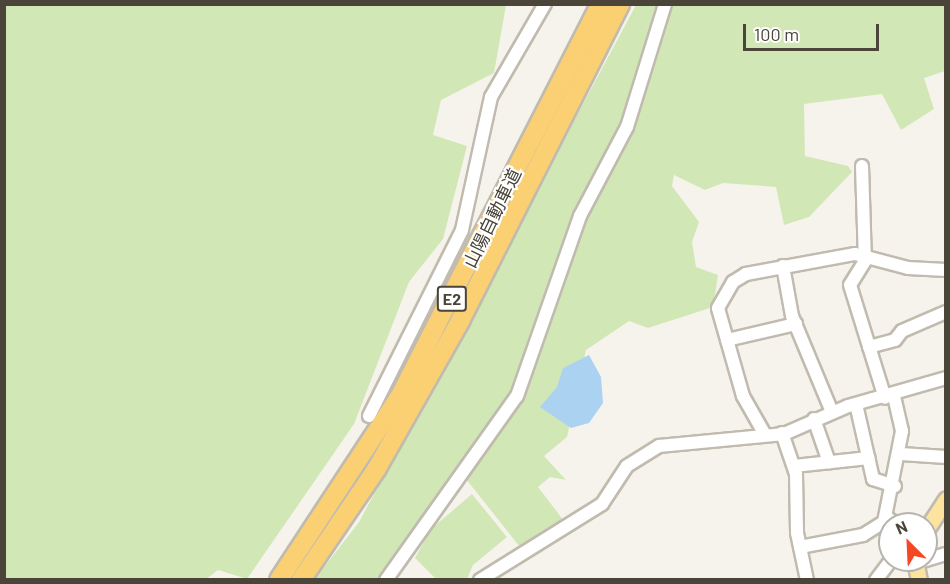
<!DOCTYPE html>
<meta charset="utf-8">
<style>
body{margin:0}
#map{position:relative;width:950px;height:584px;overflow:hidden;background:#f6f3ec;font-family:Barlow,"Noto Sans JP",sans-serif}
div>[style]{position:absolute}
.green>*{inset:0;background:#d1e8b6}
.water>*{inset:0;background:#abd2f0}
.roads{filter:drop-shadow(2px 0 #c1bbaf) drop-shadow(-2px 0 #c1bbaf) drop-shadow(0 2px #c1bbaf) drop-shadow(0 -2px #c1bbaf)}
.minor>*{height:12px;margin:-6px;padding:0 6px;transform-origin:6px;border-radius:6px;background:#fff}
.major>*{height:15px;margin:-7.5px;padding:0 7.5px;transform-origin:7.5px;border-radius:7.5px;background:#fce39f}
.highway>*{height:18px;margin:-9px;padding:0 9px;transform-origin:9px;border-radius:9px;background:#fbd072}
span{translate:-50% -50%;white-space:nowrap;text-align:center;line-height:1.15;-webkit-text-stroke:4.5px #fff;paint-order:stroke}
.shield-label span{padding:2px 4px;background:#fff;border:2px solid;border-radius:4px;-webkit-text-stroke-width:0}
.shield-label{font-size:16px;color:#4a4439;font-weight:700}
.street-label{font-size:18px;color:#4a4439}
.frame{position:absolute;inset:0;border:6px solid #4a4439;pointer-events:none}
.north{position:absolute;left:878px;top:512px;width:60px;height:60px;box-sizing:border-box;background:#fff;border:2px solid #b7b4b0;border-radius:50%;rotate:336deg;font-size:16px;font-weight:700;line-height:24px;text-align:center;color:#4a4439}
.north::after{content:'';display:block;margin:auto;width:21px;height:27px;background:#f54723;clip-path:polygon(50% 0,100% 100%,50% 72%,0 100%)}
.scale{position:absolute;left:743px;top:24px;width:136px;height:27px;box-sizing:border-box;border:3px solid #4a4439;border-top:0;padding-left:8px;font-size:18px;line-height:21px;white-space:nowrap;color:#4a4439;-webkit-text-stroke:4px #fff;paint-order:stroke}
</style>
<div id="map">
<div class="green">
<div style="clip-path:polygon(4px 5px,506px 5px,494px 73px,441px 100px,433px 135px,467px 146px,443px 239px,409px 282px,354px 424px,247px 579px,218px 570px,205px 580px,5px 579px)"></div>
<div style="clip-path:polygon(636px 5px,945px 5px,945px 71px,924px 78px,934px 109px,901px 130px,882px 94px,804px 104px,805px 156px,848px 166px,852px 172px,809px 217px,784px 225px,776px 187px,723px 183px,705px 190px,674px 175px,672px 186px,699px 222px,692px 242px,696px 267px,718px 275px,713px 307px,648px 328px,629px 321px,586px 350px,567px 437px,544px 456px,566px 480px,550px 477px,538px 487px,564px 521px,520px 547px,458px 469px,377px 579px,314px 580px,359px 522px)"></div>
<div style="clip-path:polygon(472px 494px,507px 537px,473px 565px,467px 579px,436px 579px,415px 558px,431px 529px)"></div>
</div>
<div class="water">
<div style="clip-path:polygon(589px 355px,601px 377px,603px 403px,589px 423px,571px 428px,540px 407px,557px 387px,563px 368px)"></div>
</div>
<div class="roads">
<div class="minor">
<div style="left:862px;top:166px;width:95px;rotate:88.2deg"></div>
<div style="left:865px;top:261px;width:28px;rotate:122deg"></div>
<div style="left:850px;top:285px;width:118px;rotate:72.8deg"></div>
<div style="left:783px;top:266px;width:51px;rotate:79.8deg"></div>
<div style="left:792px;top:316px;width:104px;rotate:67.4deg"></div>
<div style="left:727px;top:340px;width:71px;rotate:-13.1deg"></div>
<div style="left:869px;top:347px;width:27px;rotate:-15deg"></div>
<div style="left:895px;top:340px;width:11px;rotate:-52deg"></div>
<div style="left:902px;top:331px;width:48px;rotate:-23.4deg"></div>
<div style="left:856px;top:404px;width:77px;rotate:77.2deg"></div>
<div style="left:873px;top:479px;width:23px;rotate:18deg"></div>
<div style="left:369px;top:416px;width:208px;rotate:-63.4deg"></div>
<div style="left:462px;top:230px;width:136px;rotate:-77.7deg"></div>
<div style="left:491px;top:97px;width:108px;rotate:-59.9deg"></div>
<div style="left:814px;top:419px;width:46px;rotate:70.8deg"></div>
<div style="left:764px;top:433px;width:43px;rotate:-119.6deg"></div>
<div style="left:743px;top:396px;width:91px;rotate:-105.9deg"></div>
<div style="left:718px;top:308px;width:30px;rotate:-60deg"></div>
<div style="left:733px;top:282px;width:15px;rotate:-32deg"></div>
<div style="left:746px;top:274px;width:111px;rotate:-10.4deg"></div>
<div style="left:855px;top:254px;width:55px;rotate:14.8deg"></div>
<div style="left:908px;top:268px;width:38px;rotate:3deg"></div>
<div style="left:782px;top:433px;width:43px;rotate:71.1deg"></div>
<div style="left:796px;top:474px;width:59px;rotate:89deg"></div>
<div style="left:797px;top:533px;width:48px;rotate:78deg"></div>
<div style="left:901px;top:454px;width:45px;rotate:3.8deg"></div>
<div style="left:794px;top:466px;width:75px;rotate:-6.1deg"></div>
<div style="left:886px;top:517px;width:12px;rotate:35deg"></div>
<div style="left:800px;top:547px;width:64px;rotate:-10.8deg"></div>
<div style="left:863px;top:535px;width:25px;rotate:-32deg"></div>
<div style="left:884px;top:522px;width:93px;rotate:-78.8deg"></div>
<div style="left:902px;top:431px;width:37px;rotate:-103deg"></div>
<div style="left:916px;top:563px;width:31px;rotate:-17deg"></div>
<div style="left:386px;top:580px;width:226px;rotate:-54.6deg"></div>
<div style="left:517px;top:396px;width:191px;rotate:-70.7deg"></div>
<div style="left:580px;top:216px;width:101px;rotate:-62.2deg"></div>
<div style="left:627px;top:127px;width:129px;rotate:-72.8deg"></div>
<div style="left:480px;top:580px;width:144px;rotate:-31.9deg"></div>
<div style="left:602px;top:504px;width:45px;rotate:-56.7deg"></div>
<div style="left:627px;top:466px;width:38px;rotate:-32deg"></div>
<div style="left:659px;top:446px;width:126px;rotate:-5.5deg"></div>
<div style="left:784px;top:434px;width:70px;rotate:-23.6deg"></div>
<div style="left:848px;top:406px;width:102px;rotate:-15.9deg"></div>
<div style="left:876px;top:580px;width:25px;rotate:-53deg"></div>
</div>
<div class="major">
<div style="left:926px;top:530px;width:37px;rotate:-57deg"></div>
<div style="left:915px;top:560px;width:20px;rotate:79deg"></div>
</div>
<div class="highway">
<div style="left:279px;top:580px;width:220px;rotate:-56.7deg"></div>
<div style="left:400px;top:396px;width:441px;rotate:-62.9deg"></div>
<div style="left:301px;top:580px;width:135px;rotate:-55.8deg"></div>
<div style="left:377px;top:468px;width:169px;rotate:-60.5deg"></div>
<div style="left:460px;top:321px;width:355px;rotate:-63.2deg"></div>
</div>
</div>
<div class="shield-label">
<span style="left:452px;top:299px">E2</span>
</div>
<div class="street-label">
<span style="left:492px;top:218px;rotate:-64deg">山陽自動車道</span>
</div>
<div class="frame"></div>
<div class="north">N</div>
<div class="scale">100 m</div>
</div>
